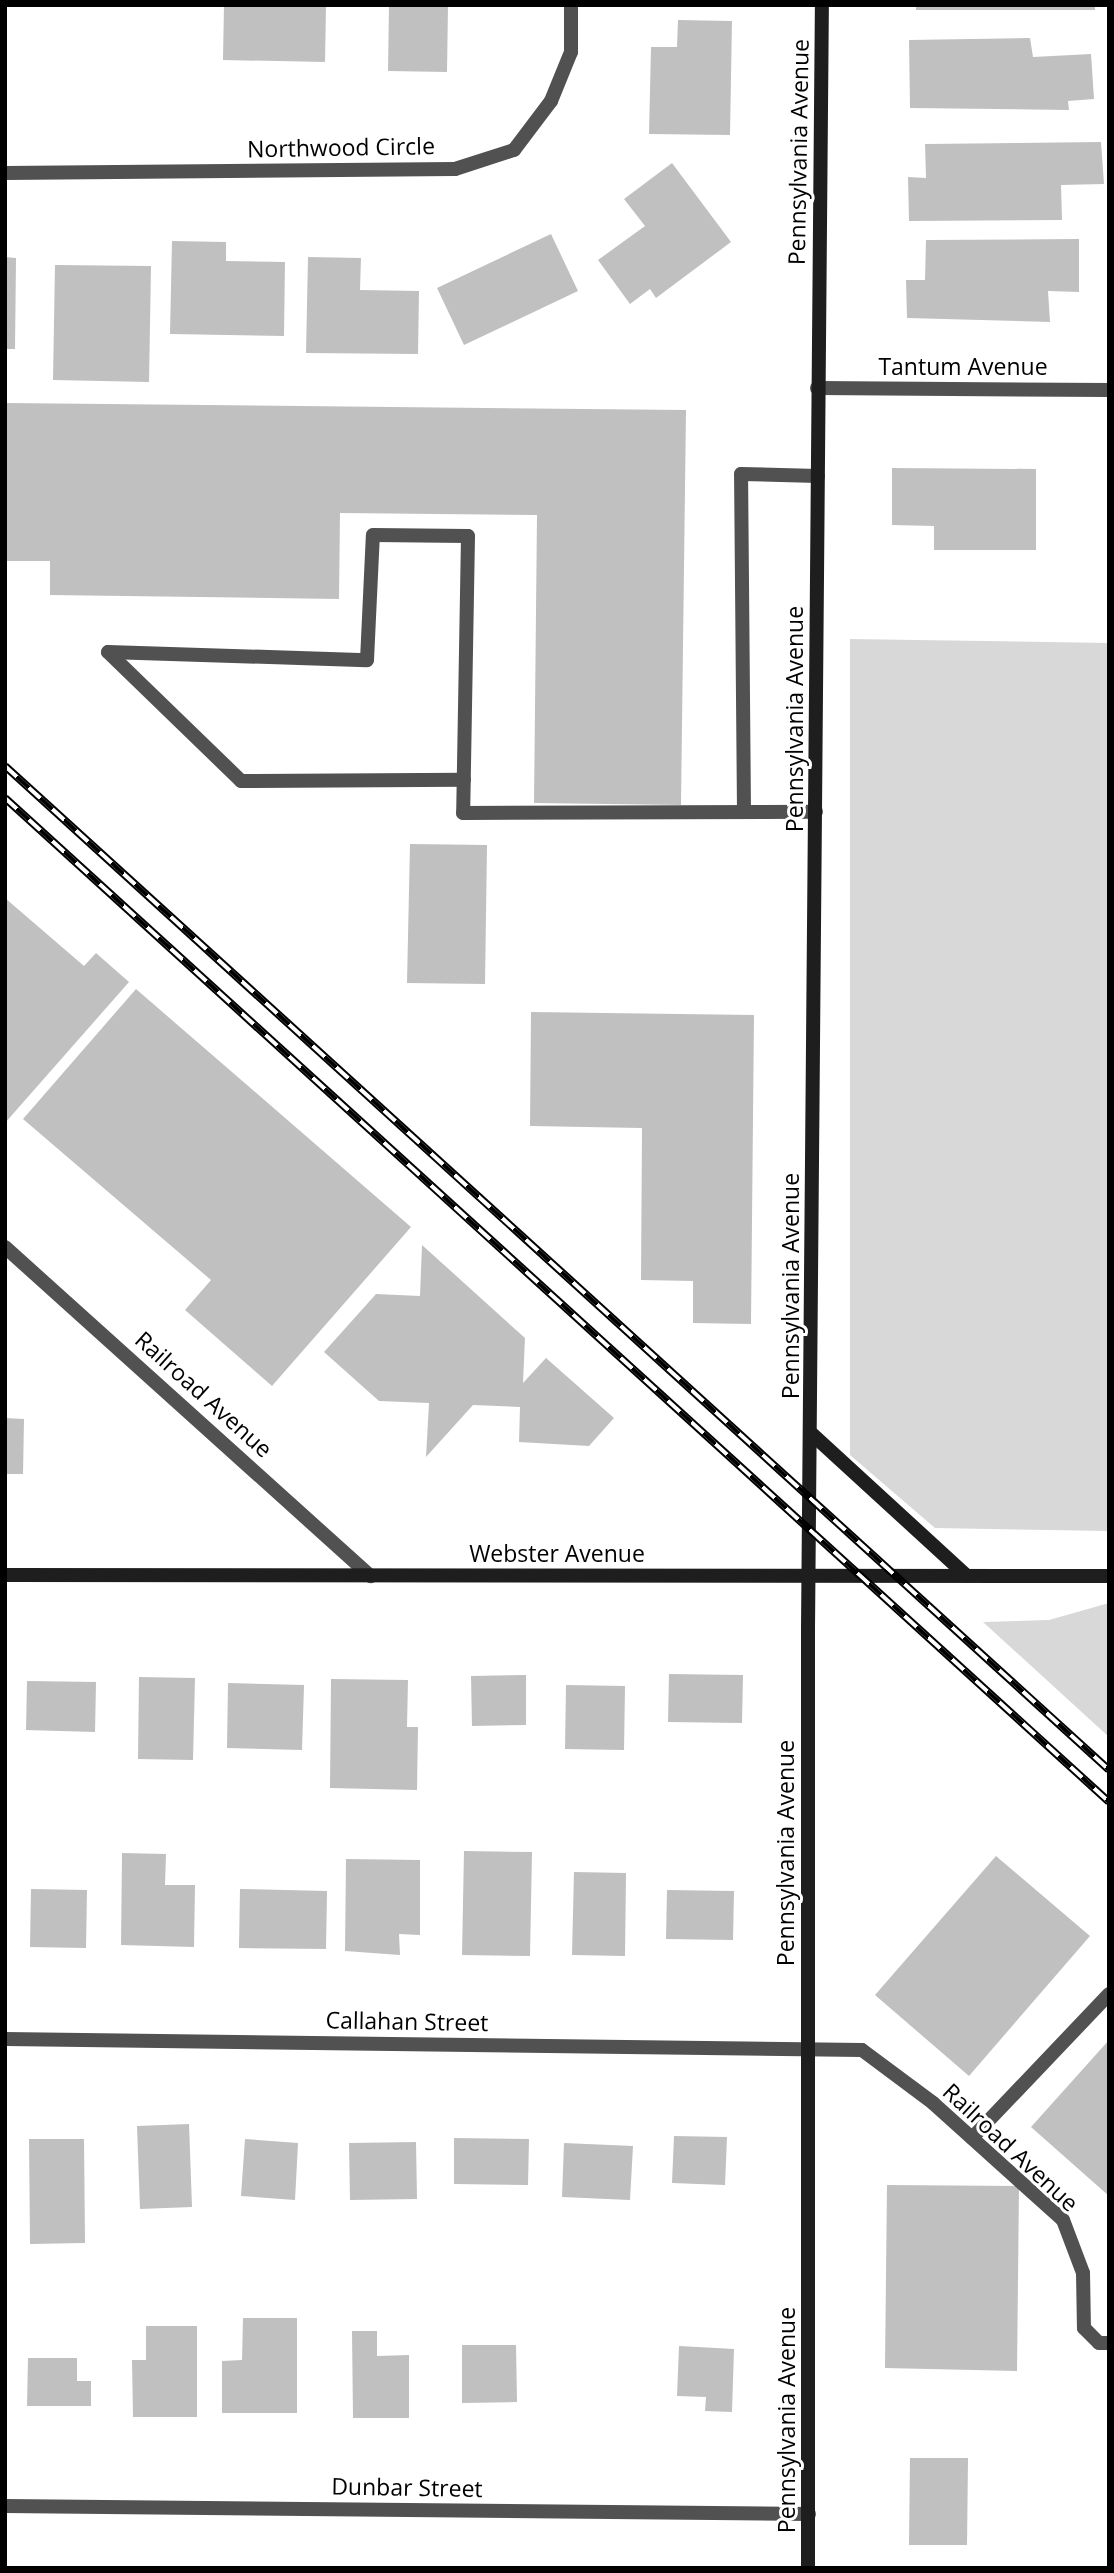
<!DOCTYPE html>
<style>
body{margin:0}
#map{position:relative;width:1114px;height:2573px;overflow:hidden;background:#fff;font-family:"Open Sans",sans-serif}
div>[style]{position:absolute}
.green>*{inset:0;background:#d8d8d8}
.building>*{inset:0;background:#c0c0c0}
.lane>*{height:14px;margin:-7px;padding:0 7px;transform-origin:7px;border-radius:7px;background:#515151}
.street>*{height:14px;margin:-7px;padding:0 7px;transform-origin:7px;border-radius:7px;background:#515151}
.secondary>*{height:14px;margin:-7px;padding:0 7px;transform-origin:7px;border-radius:7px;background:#1e1e1e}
.rail>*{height:8px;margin-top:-4px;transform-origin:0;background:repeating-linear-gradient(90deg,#fff 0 16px,#000 0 32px);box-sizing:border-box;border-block:2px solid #000}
span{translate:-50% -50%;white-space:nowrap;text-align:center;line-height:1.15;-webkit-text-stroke:6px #fff;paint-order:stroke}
.street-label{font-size:23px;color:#000}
.frame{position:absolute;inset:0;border:7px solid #000;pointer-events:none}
</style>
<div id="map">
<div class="green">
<div style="clip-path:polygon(850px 639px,1109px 643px,1109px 1531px,935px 1528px,850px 1455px)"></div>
<div style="clip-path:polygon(1109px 1603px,1109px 1737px,983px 1622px,1049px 1620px)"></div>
</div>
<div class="building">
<div style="clip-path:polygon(224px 5px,326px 5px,325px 62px,223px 60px)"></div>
<div style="clip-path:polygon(389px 5px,448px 5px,447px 72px,388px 71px)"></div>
<div style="clip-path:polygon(916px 5px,1095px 5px,1095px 10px,916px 10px)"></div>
<div style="clip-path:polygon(678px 20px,732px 21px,730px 135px,649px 134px,651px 47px,677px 47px)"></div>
<div style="clip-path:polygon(1030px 38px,1033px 57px,1091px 54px,1094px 99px,1068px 101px,1069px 110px,910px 108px,909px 40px)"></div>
<div style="clip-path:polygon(1101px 142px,1104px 184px,1061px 185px,1062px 220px,909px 221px,908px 177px,926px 178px,925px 144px)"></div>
<div style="clip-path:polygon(672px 163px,731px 242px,656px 298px,650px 289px,630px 304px,598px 260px,645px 226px,624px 199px)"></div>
<div style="clip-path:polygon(551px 234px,578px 291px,464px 345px,437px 288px)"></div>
<div style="clip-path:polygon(1079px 239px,1079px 292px,1048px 291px,1050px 322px,907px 318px,906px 280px,925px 280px,926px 240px)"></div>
<div style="clip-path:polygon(172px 241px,226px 242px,226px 261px,285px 262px,284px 336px,170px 334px)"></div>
<div style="clip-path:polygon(5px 257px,16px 258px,15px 349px,5px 349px)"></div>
<div style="clip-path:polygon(308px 257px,361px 258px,360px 290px,419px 291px,418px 354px,306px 353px)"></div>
<div style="clip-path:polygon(55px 265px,151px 266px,149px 382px,53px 380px)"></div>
<div style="clip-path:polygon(5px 403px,686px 410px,681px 805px,534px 803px,537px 515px,340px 513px,339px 599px,50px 595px,50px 561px,5px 561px)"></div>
<div style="clip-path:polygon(892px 468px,1036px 469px,1036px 550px,934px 550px,934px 526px,892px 525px)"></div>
<div style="clip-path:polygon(410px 844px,487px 845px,485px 984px,407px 983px)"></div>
<div style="clip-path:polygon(5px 898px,84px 966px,96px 953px,129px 982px,5px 1123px)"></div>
<div style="clip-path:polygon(136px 989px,411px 1227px,272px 1386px,185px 1310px,211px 1280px,23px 1119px)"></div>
<div style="clip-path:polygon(531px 1012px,754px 1015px,751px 1324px,693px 1323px,693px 1281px,641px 1280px,642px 1128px,530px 1126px)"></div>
<div style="clip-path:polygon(422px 1245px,525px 1338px,523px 1383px,546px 1358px,614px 1418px,589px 1446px,519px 1442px,520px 1407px,473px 1405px,426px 1457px,429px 1403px,379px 1401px,324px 1352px,376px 1294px,420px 1296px)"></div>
<div style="clip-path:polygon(5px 1418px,24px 1419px,23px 1474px,5px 1474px)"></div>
<div style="clip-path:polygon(669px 1674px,743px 1675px,742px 1723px,668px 1722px)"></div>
<div style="clip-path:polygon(526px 1675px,526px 1725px,472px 1726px,471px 1676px)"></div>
<div style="clip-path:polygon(139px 1677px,195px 1678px,193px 1760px,138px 1759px)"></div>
<div style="clip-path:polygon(331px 1679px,408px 1680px,407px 1727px,418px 1727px,417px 1790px,330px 1788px)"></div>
<div style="clip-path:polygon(27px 1681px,96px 1682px,95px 1732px,26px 1730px)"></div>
<div style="clip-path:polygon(228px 1683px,304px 1685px,302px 1750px,227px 1748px)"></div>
<div style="clip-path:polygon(566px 1685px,625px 1686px,624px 1750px,565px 1749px)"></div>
<div style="clip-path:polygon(464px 1851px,532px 1852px,530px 1956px,462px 1955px)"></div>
<div style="clip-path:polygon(122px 1853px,166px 1854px,165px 1885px,195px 1885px,194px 1947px,121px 1945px)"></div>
<div style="clip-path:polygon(996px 1856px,1090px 1936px,969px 2076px,875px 1995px)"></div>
<div style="clip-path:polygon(346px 1859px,420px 1860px,420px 1935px,399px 1934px,400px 1955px,345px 1951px)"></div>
<div style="clip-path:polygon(574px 1872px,626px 1873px,625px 1956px,572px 1955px)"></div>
<div style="clip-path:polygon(31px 1889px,87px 1890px,86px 1948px,30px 1947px)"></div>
<div style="clip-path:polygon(240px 1889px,327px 1891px,326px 1949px,239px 1948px)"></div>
<div style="clip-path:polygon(667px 1890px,734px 1891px,733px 1940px,666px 1939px)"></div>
<div style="clip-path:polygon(1109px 2040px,1109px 2196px,1031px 2127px)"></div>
<div style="clip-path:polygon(189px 2124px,192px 2207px,140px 2209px,137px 2126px)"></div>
<div style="clip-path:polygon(674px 2136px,727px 2137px,725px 2185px,672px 2183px)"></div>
<div style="clip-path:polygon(454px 2138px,529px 2139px,528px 2185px,454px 2184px)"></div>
<div style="clip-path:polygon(29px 2139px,84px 2139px,85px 2243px,30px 2244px)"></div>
<div style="clip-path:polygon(245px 2139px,298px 2143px,295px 2200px,241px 2196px)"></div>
<div style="clip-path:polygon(416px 2142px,417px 2199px,350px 2200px,349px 2143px)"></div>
<div style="clip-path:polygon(564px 2143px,633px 2146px,630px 2200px,562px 2197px)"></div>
<div style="clip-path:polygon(887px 2185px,1019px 2186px,1017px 2371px,885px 2368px)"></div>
<div style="clip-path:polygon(243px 2318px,297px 2318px,297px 2413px,222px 2413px,222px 2361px,242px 2360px)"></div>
<div style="clip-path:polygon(146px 2326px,197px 2326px,197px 2417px,133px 2417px,132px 2360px,146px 2360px)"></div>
<div style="clip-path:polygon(352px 2331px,377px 2331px,377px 2356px,409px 2355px,409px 2418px,353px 2418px)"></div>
<div style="clip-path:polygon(462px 2345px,516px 2345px,517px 2402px,462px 2403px)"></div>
<div style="clip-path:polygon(679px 2346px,734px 2349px,732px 2412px,705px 2411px,706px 2397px,677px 2396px)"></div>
<div style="clip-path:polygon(28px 2358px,77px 2358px,77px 2381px,91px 2381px,91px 2406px,27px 2406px)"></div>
<div style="clip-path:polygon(910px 2458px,968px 2458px,967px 2545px,909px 2545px)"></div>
</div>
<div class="lane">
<div style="left:108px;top:652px;width:259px;rotate:1.8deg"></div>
<div style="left:367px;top:660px;width:125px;rotate:-87.3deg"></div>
<div style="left:373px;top:535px;width:95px;rotate:0.6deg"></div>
<div style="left:468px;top:536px;width:277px;rotate:91deg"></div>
<div style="left:463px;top:813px;width:353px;rotate:-0.2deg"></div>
<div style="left:108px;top:652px;width:185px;rotate:44.1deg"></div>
<div style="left:241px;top:781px;width:223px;rotate:-0.3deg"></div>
<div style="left:744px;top:812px;width:338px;rotate:-90.5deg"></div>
<div style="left:741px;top:474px;width:77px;rotate:1.5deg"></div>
</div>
<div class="street">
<div style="left:5px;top:173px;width:450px;rotate:-0.5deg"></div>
<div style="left:455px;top:169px;width:62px;rotate:-17.9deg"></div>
<div style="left:514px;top:150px;width:61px;rotate:-52.9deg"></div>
<div style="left:551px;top:101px;width:53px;rotate:-67.8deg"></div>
<div style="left:571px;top:52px;width:47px;rotate:-90deg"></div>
<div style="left:817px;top:388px;width:292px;rotate:0.4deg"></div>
<div style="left:5px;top:1247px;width:492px;rotate:42deg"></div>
<div style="left:5px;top:2039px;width:857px;rotate:0.74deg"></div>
<div style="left:862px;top:2050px;width:89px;rotate:36.7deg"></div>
<div style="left:933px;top:2103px;width:175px;rotate:42deg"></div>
<div style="left:1063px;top:2220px;width:57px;rotate:69.3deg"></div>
<div style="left:1083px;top:2273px;width:55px;rotate:89deg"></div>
<div style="left:1084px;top:2328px;width:21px;rotate:45deg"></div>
<div style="left:1099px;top:2343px;width:10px"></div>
<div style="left:972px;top:2138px;width:199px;rotate:-46.4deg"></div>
<div style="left:5px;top:2506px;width:804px;rotate:0.57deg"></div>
</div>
<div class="secondary">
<div style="left:812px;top:1434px;width:210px;rotate:42.5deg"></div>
<div style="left:5px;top:1575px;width:1104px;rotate:0.05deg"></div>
<div style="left:808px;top:2568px;width:939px;rotate:-90deg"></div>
<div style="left:808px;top:1629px;width:1624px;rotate:-89.51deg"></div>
</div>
<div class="rail">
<div style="left:5px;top:766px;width:1492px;rotate:42.28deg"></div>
<div style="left:5px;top:798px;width:1492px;rotate:42.28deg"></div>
</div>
<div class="street-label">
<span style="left:341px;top:147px;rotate:-1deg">Northwood Circle</span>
<span style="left:798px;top:152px;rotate:-89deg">Pennsylvania Avenue</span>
<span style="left:963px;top:366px">Tantum Avenue</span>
<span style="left:794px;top:719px;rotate:-90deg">Pennsylvania Avenue</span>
<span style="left:790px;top:1286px;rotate:-90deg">Pennsylvania Avenue</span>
<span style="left:204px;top:1394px;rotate:42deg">Railroad Avenue</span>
<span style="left:557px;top:1553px">Webster Avenue</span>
<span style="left:785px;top:1853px;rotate:-90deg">Pennsylvania Avenue</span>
<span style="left:407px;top:2021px;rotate:1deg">Callahan Street</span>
<span style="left:1011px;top:2147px;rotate:43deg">Railroad Avenue</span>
<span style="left:786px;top:2420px;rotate:-90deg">Pennsylvania Avenue</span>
<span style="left:407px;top:2487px;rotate:1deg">Dunbar Street</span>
</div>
<div class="frame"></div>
</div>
